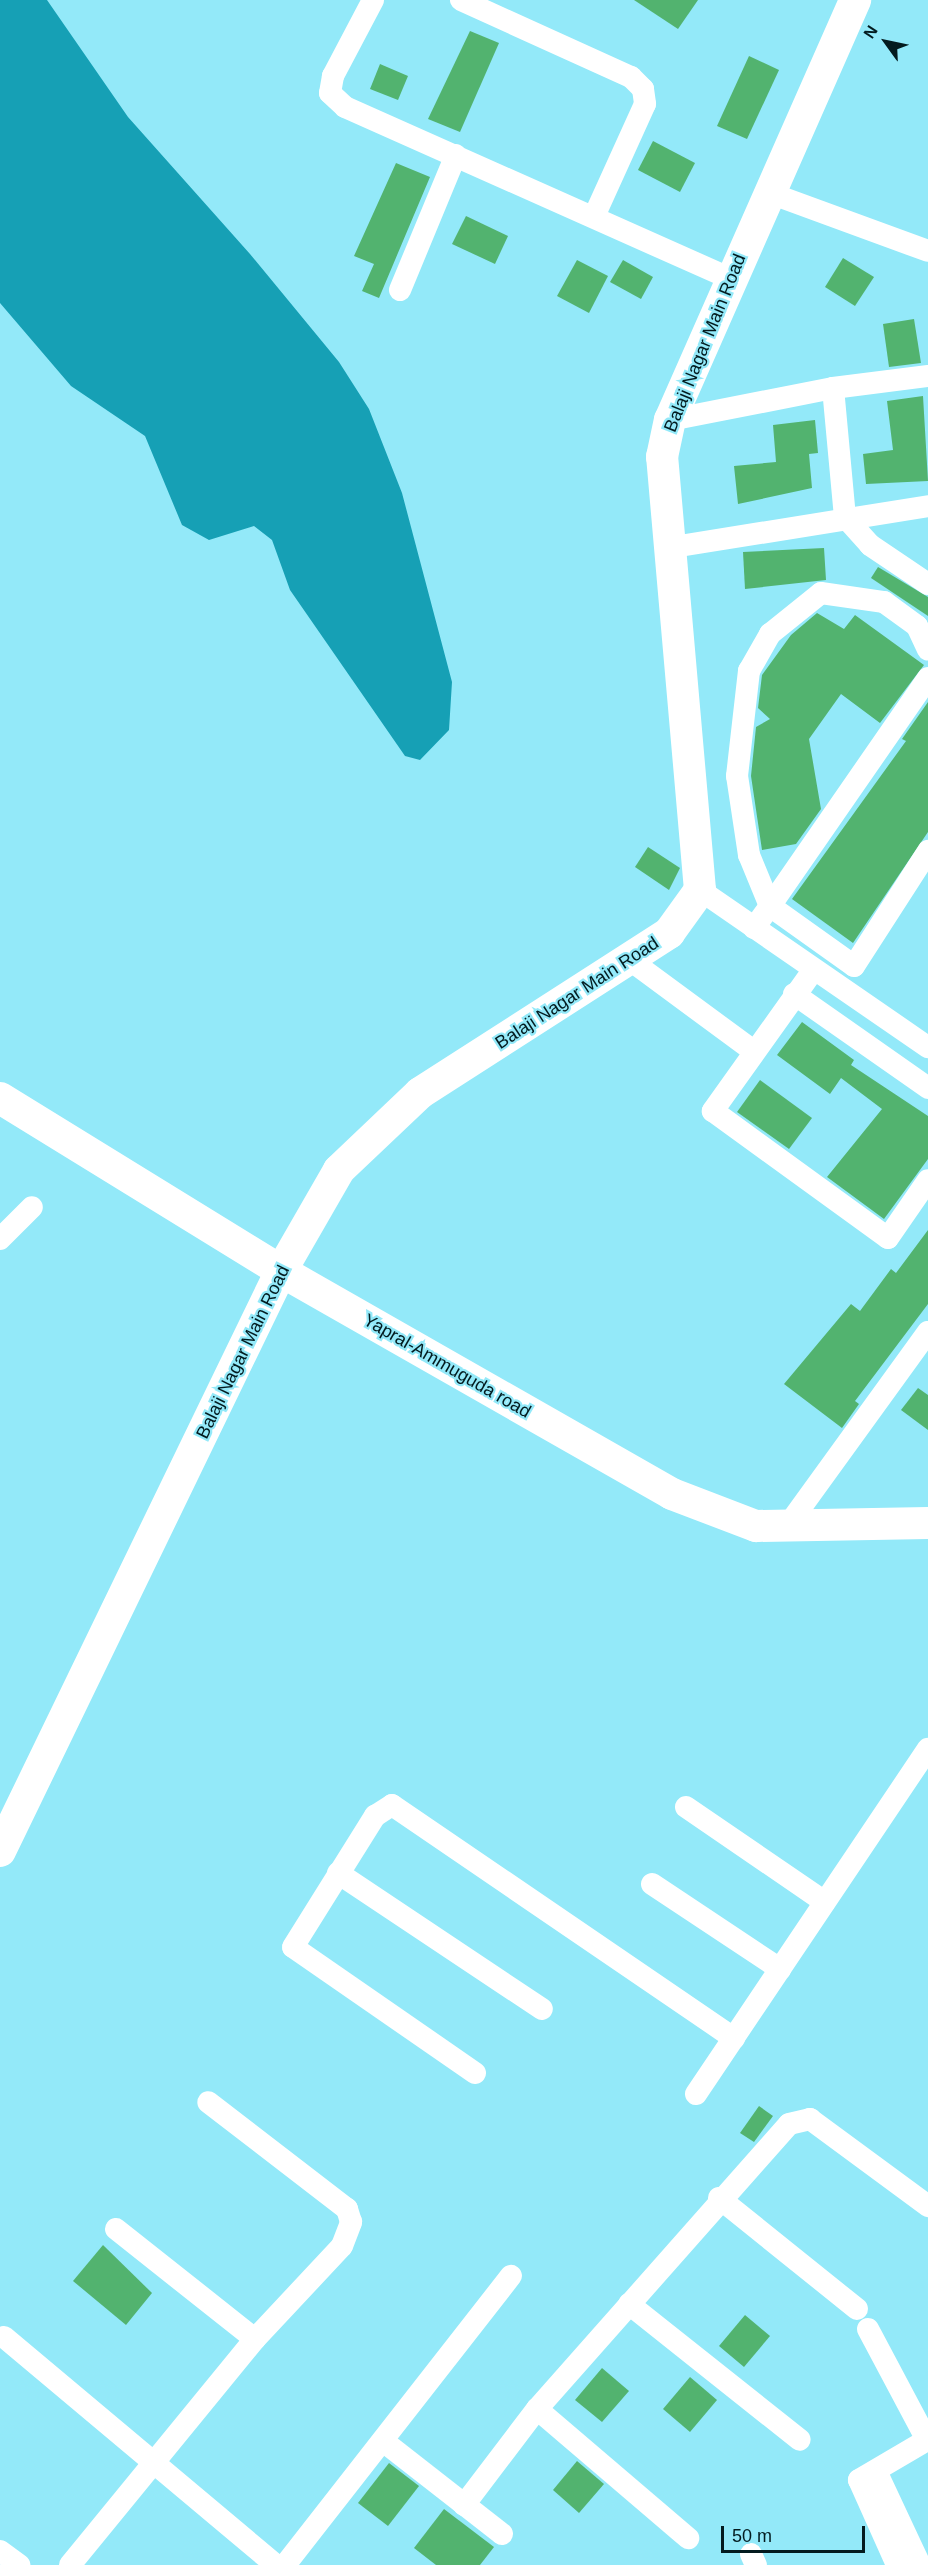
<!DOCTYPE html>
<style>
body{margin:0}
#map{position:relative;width:928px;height:2565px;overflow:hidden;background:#93e9f9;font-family:Helvetica,sans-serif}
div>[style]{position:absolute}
.water>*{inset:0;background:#16a0b5}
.building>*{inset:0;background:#52b36f}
.street>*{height:22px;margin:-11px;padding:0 11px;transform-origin:11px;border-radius:11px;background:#fff}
.secondary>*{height:32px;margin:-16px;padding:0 16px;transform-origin:16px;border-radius:16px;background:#fff}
span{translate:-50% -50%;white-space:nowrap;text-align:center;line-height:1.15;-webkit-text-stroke:4.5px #93e9f9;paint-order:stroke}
.street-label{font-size:18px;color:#031b1f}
.north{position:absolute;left:856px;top:12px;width:60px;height:60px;-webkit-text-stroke:4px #93e9f9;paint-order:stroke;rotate:303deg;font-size:16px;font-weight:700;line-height:24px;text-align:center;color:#031b1f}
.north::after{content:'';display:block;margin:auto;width:21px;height:27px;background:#031b1f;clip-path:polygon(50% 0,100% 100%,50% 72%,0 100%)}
.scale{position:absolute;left:721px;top:2526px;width:144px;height:27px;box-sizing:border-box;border:3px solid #031b1f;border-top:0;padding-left:8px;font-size:18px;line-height:21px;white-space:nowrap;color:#031b1f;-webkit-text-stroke:4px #93e9f9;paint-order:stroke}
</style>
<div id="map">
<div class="water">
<div style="clip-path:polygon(0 0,47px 0,128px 117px,250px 254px,339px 362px,369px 409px,402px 493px,452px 682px,449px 730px,420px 760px,405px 756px,290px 590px,272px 540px,254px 526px,209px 540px,182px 525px,145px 436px,71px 386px,0 303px)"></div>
</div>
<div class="building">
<div style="clip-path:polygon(634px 0,698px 0,678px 29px)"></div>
<div style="clip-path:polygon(470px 31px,499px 43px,460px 132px,428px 119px)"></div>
<div style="clip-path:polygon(749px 56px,779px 70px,747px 139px,717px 126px)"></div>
<div style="clip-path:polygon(380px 64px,408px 76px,398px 100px,370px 89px)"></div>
<div style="clip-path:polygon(653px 141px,695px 163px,680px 192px,638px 170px)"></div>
<div style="clip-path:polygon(396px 163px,430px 177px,379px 298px,362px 291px,374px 264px,354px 256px)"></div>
<div style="clip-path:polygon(466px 216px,508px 236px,495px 264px,452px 244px)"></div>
<div style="clip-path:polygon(843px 258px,874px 277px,855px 306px,825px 287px)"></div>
<div style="clip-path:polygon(577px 260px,608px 276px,589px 313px,557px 296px)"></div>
<div style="clip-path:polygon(623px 260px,653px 277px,641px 299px,610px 282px)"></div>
<div style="clip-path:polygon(914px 319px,921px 363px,889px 367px,883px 324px)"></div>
<div style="clip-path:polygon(923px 396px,928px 481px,866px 484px,863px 454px,893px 450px,887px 401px)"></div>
<div style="clip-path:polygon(815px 420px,818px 453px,809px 454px,812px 488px,738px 504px,734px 466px,776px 462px,773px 425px)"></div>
<div style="clip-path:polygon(824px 548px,826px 580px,745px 589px,743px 552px)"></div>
<div style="clip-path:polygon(878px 567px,928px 597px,928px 616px,871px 578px)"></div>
<div style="clip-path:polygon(817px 613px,844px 629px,855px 615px,924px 665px,880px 723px,841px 694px,809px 739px,821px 809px,796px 844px,762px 850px,751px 776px,756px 727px,770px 719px,758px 708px,762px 675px,791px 635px)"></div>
<div style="clip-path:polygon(928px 702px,928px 832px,853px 943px,792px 899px,906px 741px,902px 739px)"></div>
<div style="clip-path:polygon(648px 847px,680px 868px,669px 890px,635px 867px)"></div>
<div style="clip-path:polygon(802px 1022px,854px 1060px,851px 1065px,928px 1116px,928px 1159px,884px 1219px,827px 1177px,882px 1109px,841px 1078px,830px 1094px,777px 1055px)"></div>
<div style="clip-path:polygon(760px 1080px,812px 1118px,789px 1149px,737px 1112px)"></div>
<div style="clip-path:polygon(928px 1230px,928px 1304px,855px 1401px,859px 1404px,842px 1428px,784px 1384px,851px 1304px,860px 1311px,891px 1269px,896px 1273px)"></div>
<div style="clip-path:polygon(918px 1388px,928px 1395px,928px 1430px,901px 1410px)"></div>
<div style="clip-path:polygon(759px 2106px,773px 2116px,754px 2142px,740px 2133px)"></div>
<div style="clip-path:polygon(103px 2245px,152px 2293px,126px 2325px,73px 2281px)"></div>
<div style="clip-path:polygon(745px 2315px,770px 2336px,744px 2367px,719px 2346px)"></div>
<div style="clip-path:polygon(602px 2368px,629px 2391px,602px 2422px,575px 2400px)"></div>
<div style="clip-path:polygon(690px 2377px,717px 2400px,690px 2432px,663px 2409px)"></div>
<div style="clip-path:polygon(577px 2461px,604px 2484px,579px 2513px,553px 2490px)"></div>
<div style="clip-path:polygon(389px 2463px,419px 2486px,388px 2526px,358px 2503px)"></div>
<div style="clip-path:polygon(444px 2509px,494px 2547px,480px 2565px,436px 2565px,414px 2548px)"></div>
</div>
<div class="street">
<div style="left:373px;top:0;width:86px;rotate:117.8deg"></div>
<div style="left:333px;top:76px;width:17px;rotate:100deg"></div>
<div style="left:330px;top:93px;width:21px;rotate:43deg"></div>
<div style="left:345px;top:107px;width:423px;rotate:24deg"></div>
<div style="left:461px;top:0;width:187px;rotate:24.4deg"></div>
<div style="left:631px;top:77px;width:17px;rotate:45deg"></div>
<div style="left:643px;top:89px;width:15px;rotate:82deg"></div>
<div style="left:645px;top:104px;width:121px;rotate:114.4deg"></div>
<div style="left:767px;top:192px;width:171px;rotate:20.1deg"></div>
<div style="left:400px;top:290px;width:146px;rotate:-67.5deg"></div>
<div style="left:833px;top:388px;width:130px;rotate:84.7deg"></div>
<div style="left:845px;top:517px;width:38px;rotate:48deg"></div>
<div style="left:870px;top:545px;width:70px;rotate:33.9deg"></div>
<div style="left:670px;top:420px;width:166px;rotate:-11.1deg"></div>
<div style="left:833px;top:388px;width:96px;rotate:-7.2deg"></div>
<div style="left:667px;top:548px;width:264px;rotate:-9.1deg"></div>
<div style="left:928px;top:678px;width:277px;rotate:124.7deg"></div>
<div style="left:770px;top:906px;width:103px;rotate:35.5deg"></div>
<div style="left:854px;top:966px;width:137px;rotate:-57.2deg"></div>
<div style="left:700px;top:890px;width:277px;rotate:34.6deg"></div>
<div style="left:754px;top:928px;width:27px;rotate:-54deg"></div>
<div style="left:770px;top:906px;width:55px;rotate:-112.4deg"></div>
<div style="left:749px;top:855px;width:80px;rotate:-98.6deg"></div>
<div style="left:737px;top:776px;width:106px;rotate:-83.5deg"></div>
<div style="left:749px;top:671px;width:43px;rotate:-60.4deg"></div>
<div style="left:770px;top:634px;width:65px;rotate:-38.8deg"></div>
<div style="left:821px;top:593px;width:64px;rotate:8.1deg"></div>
<div style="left:884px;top:602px;width:41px;rotate:36deg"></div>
<div style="left:917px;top:626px;width:26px;rotate:65deg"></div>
<div style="left:630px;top:960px;width:152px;rotate:36.4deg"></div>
<div style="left:812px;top:972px;width:171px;rotate:125.5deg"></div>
<div style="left:713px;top:1111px;width:216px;rotate:36deg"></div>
<div style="left:888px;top:1238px;width:70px;rotate:-55.4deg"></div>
<div style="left:794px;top:994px;width:164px;rotate:35deg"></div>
<div style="left:0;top:1239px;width:45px;rotate:-45deg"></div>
<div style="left:786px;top:1528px;width:242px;rotate:-54.1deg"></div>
<div style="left:686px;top:1807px;width:168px;rotate:34.4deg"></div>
<div style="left:338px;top:1873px;width:245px;rotate:33.7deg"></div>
<div style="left:652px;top:1884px;width:154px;rotate:33.6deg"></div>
<div style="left:475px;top:2073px;width:221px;rotate:-145.3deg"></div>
<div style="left:293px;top:1947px;width:155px;rotate:-58deg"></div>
<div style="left:375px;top:1816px;width:20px;rotate:-33deg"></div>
<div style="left:392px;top:1805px;width:414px;rotate:34.3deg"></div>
<div style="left:696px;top:2094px;width:416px;rotate:-56.1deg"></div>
<div style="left:719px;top:2198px;width:177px;rotate:38.8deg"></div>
<div style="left:116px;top:2229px;width:177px;rotate:38.4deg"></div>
<div style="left:629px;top:2304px;width:218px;rotate:38.5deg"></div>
<div style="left:868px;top:2329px;width:126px;rotate:62deg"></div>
<div style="left:927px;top:2440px;width:79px;rotate:149.5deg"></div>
<div style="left:859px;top:2480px;width:93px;rotate:65.9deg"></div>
<div style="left:4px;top:2337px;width:355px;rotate:40deg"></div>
<div style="left:537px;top:2409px;width:199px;rotate:40.5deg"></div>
<div style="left:383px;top:2441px;width:151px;rotate:38deg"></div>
<div style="left:876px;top:2471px;width:104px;rotate:64.9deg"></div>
<div style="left:464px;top:2505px;width:121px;rotate:-52.8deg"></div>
<div style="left:537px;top:2409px;width:380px;rotate:-48.5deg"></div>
<div style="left:789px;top:2124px;width:22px;rotate:-13deg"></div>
<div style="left:810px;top:2119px;width:147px;rotate:36.4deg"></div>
<div style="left:0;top:2551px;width:24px;rotate:36deg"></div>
<div style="left:751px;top:2554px;width:12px;rotate:66deg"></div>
<div style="left:70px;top:2565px;width:292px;rotate:-50.7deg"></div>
<div style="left:255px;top:2339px;width:127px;rotate:-46.9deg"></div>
<div style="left:342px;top:2246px;width:26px;rotate:-69deg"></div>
<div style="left:351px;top:2222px;width:14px;rotate:-107deg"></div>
<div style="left:347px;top:2209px;width:175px;rotate:-142.4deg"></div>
<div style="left:285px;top:2565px;width:367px;rotate:-52deg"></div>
</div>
<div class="secondary">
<div style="left:0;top:1098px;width:330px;rotate:31.6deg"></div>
<div style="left:281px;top:1271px;width:450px;rotate:29.7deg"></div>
<div style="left:672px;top:1494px;width:90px;rotate:20.9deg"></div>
<div style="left:756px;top:1526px;width:172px;rotate:-1deg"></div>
<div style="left:0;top:1851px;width:644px;rotate:-64.15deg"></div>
<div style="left:281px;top:1271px;width:116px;rotate:-60.1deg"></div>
<div style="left:339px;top:1170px;width:112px;rotate:-43.5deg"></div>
<div style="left:420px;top:1093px;width:296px;rotate:-32.7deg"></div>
<div style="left:669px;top:933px;width:53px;rotate:-54.2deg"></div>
<div style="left:700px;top:890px;width:435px;rotate:-95deg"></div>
<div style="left:662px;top:457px;width:38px;rotate:-78deg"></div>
<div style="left:670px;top:420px;width:459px;rotate:-66.2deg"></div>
</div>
<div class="street-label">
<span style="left:705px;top:343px;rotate:-68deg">Balaji Nagar Main Road</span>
<span style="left:577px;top:993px;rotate:-33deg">Balaji Nagar Main Road</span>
<span style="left:243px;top:1352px;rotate:-64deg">Balaji Nagar Main Road</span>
<span style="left:447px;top:1366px;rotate:30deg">Yapral-Ammuguda road</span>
</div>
<div class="north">N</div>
<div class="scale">50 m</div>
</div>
